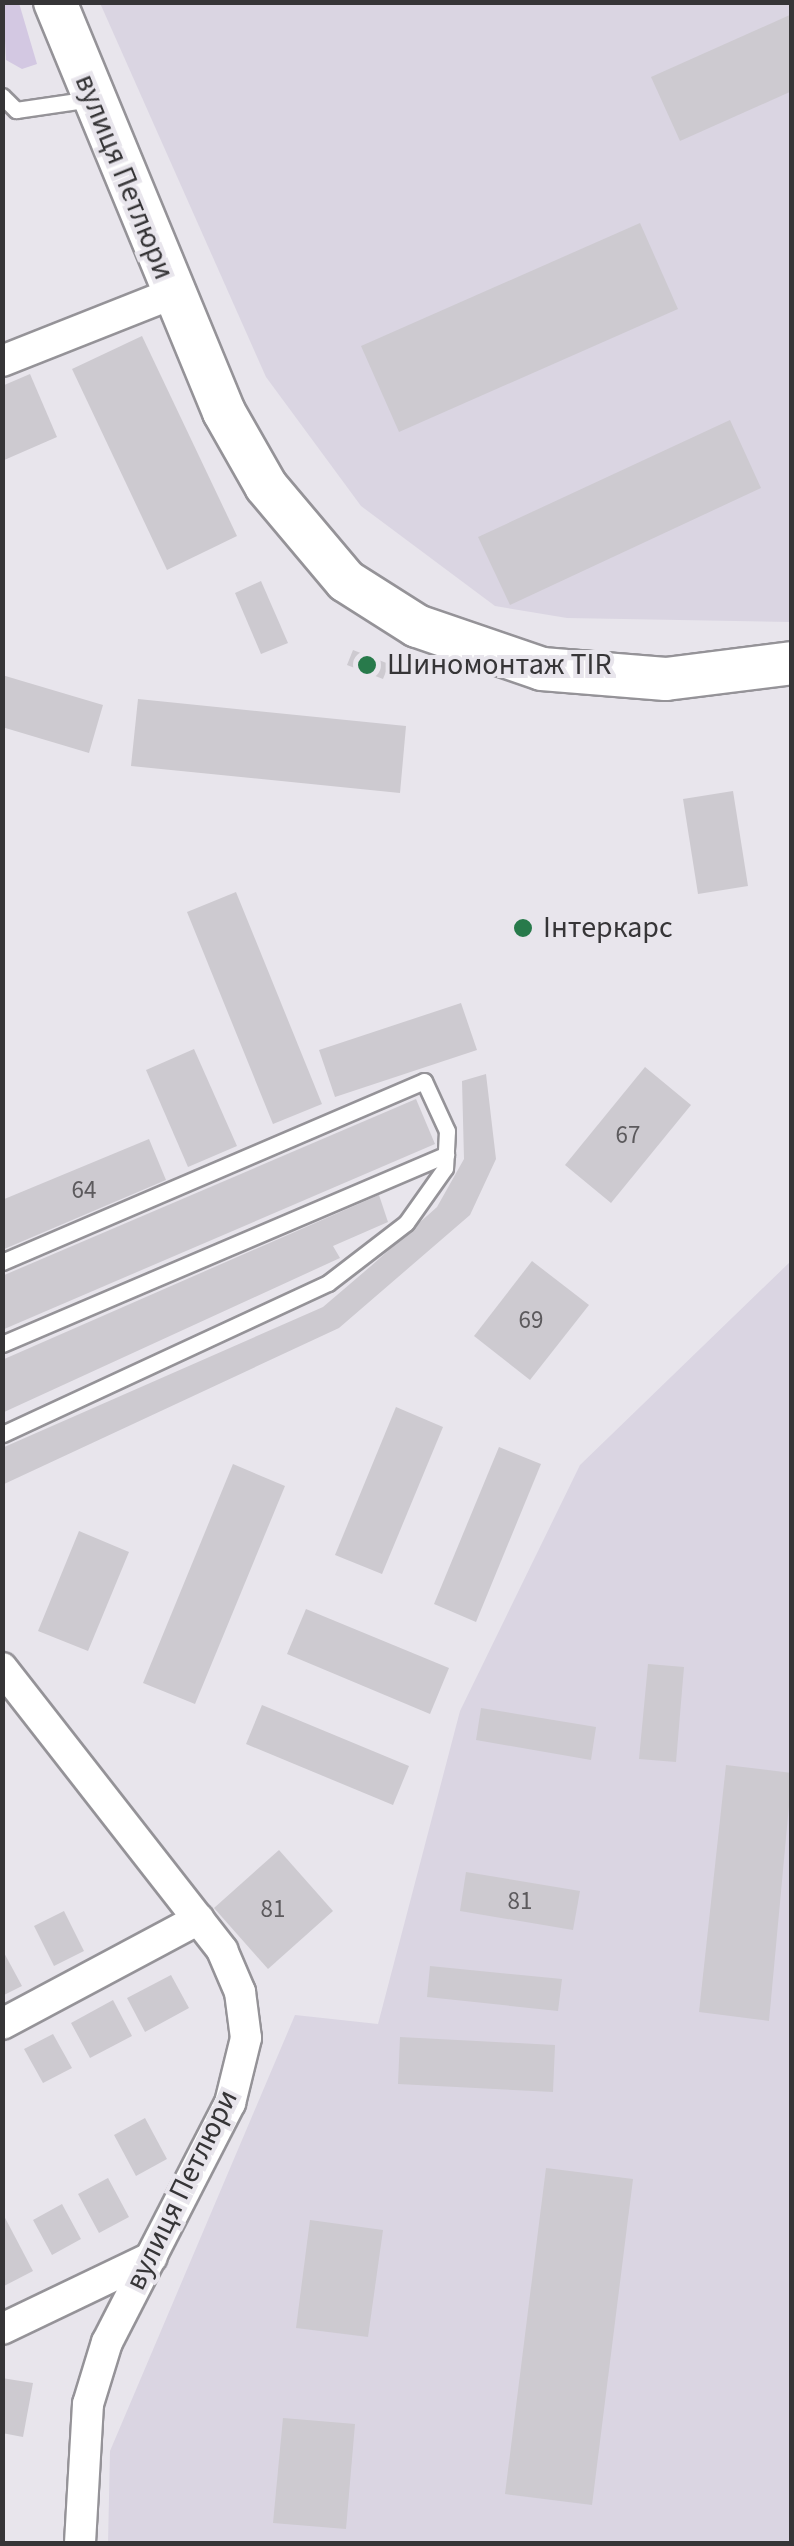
<!DOCTYPE html>
<meta charset="utf-8">
<style>
body{margin:0}
#map{position:relative;width:794px;height:2546px;overflow:hidden;background:#e8e5ec;font-family:"Source Sans 3",sans-serif}
div>[style]{position:absolute}
.built>*{inset:0;background:#dad5e2}
.green>*{inset:0;background:#d3c8e2}
.building>*{inset:0;background:#cdcad0}
.roads{filter:drop-shadow(2px 0 #959398) drop-shadow(-2px 0 #959398) drop-shadow(0 2px #959398) drop-shadow(0 -2px #959398)}
.service>*{height:15px;margin:-7.5px;padding:0 7.5px;transform-origin:7.5px;border-radius:7.5px;background:#fff}
.minor>*{height:30px;margin:-15px;padding:0 15px;transform-origin:15px;border-radius:15px;background:#fff}
.secondary>*{height:42px;margin:-21px;padding:0 21px;transform-origin:21px;border-radius:21px;background:#fff}
.dots>*{width:28px;height:28px;translate:-50% -50%;box-sizing:border-box;border:5px solid #e8e5ec;border-radius:50%}
span{translate:-50% -50%;white-space:nowrap;text-align:center;line-height:1.15;-webkit-text-stroke:8px #e8e5ec;paint-order:stroke}
.number-label{font-size:25px;color:#5c5a5d}
.number-label span{-webkit-text-stroke-width:0}
.street-label{font-size:30px;color:#363537}
.poi-label{font-size:30px;color:#363537}
.left{translate:0 -50%;text-align:left}
.frame{position:absolute;inset:0;border:5px solid #363537;pointer-events:none}
</style>
<div id="map">
<div class="built">
<div style="clip-path:polygon(100px 3px,791px 3px,791px 622px,567px 618px,495px 606px,361px 506px,266px 377px)"></div>
<div style="clip-path:polygon(791px 1261px,791px 2543px,108px 2544px,110px 2451px,295px 2015px,378px 2024px,460px 1711px,580px 1465px)"></div>
</div>
<div class="green">
<div style="clip-path:polygon(3px 2px,19px 3px,37px 64px,22px 69px,6px 60px)"></div>
</div>
<div class="building">
<div style="clip-path:polygon(792px 14px,792px 91px,680px 141px,651px 77px)"></div>
<div style="clip-path:polygon(640px 223px,678px 309px,399px 432px,361px 346px)"></div>
<div style="clip-path:polygon(142px 336px,237px 536px,167px 570px,72px 369px)"></div>
<div style="clip-path:polygon(30px 374px,57px 437px,2px 461px,2px 386px)"></div>
<div style="clip-path:polygon(730px 420px,761px 488px,510px 605px,478px 537px)"></div>
<div style="clip-path:polygon(261px 581px,288px 643px,261px 654px,235px 593px)"></div>
<div style="clip-path:polygon(353px 650px,389px 664px,383px 679px,347px 665px)"></div>
<div style="clip-path:polygon(2px 675px,103px 705px,89px 753px,2px 727px)"></div>
<div style="clip-path:polygon(138px 699px,406px 726px,400px 793px,131px 766px)"></div>
<div style="clip-path:polygon(733px 791px,748px 886px,698px 894px,683px 799px)"></div>
<div style="clip-path:polygon(236px 892px,322px 1104px,273px 1124px,187px 912px)"></div>
<div style="clip-path:polygon(461px 1003px,477px 1050px,335px 1097px,319px 1050px)"></div>
<div style="clip-path:polygon(194px 1049px,237px 1146px,188px 1167px,146px 1070px)"></div>
<div style="clip-path:polygon(645px 1067px,691px 1105px,611px 1203px,565px 1165px)"></div>
<div style="clip-path:polygon(486px 1074px,496px 1159px,470px 1215px,339px 1328px,2px 1485px,2px 1448px,323px 1307px,371px 1266px,437px 1207px,464px 1159px,462px 1081px)"></div>
<div style="clip-path:polygon(416px 1099px,435px 1144px,2px 1330px,2px 1276px)"></div>
<div style="clip-path:polygon(149px 1139px,166px 1180px,2px 1250px,2px 1200px)"></div>
<div style="clip-path:polygon(379px 1195px,388px 1222px,333px 1246px,340px 1258px,2px 1413px,2px 1360px)"></div>
<div style="clip-path:polygon(532px 1261px,589px 1305px,530px 1380px,474px 1336px)"></div>
<div style="clip-path:polygon(396px 1407px,443px 1427px,382px 1574px,335px 1555px)"></div>
<div style="clip-path:polygon(499px 1447px,541px 1464px,476px 1622px,434px 1604px)"></div>
<div style="clip-path:polygon(233px 1464px,285px 1486px,195px 1704px,143px 1683px)"></div>
<div style="clip-path:polygon(79px 1531px,129px 1552px,88px 1651px,38px 1631px)"></div>
<div style="clip-path:polygon(306px 1609px,449px 1668px,430px 1714px,287px 1654px)"></div>
<div style="clip-path:polygon(648px 1664px,684px 1667px,676px 1762px,639px 1759px)"></div>
<div style="clip-path:polygon(262px 1705px,409px 1766px,393px 1805px,246px 1744px)"></div>
<div style="clip-path:polygon(481px 1708px,596px 1727px,591px 1760px,476px 1740px)"></div>
<div style="clip-path:polygon(726px 1765px,792px 1773px,769px 2021px,699px 2012px)"></div>
<div style="clip-path:polygon(279px 1850px,333px 1911px,268px 1969px,214px 1908px)"></div>
<div style="clip-path:polygon(466px 1872px,580px 1891px,573px 1930px,460px 1911px)"></div>
<div style="clip-path:polygon(64px 1911px,84px 1951px,54px 1966px,34px 1926px)"></div>
<div style="clip-path:polygon(2px 1949px,22px 1986px,2px 1996px)"></div>
<div style="clip-path:polygon(430px 1966px,562px 1979px,558px 2011px,427px 1997px)"></div>
<div style="clip-path:polygon(171px 1975px,189px 2008px,145px 2032px,127px 1998px)"></div>
<div style="clip-path:polygon(113px 2000px,132px 2036px,90px 2058px,71px 2023px)"></div>
<div style="clip-path:polygon(53px 2034px,72px 2068px,43px 2083px,24px 2049px)"></div>
<div style="clip-path:polygon(400px 2037px,555px 2045px,553px 2092px,398px 2084px)"></div>
<div style="clip-path:polygon(145px 2118px,167px 2159px,136px 2176px,114px 2135px)"></div>
<div style="clip-path:polygon(546px 2168px,633px 2179px,592px 2505px,505px 2494px)"></div>
<div style="clip-path:polygon(108px 2178px,129px 2217px,99px 2233px,78px 2194px)"></div>
<div style="clip-path:polygon(62px 2204px,81px 2239px,52px 2255px,33px 2220px)"></div>
<div style="clip-path:polygon(3px 2214px,33px 2271px,4px 2286px,3px 2282px)"></div>
<div style="clip-path:polygon(310px 2220px,383px 2230px,368px 2337px,296px 2328px)"></div>
<div style="clip-path:polygon(2px 2378px,33px 2383px,23px 2437px,2px 2433px)"></div>
<div style="clip-path:polygon(283px 2418px,355px 2424px,346px 2529px,273px 2523px)"></div>
</div>
<div class="roads">
<div class="service">
<div style="left:2px;top:96px;width:20px;rotate:45deg"></div>
<div style="left:16px;top:110px;width:76px;rotate:-8.3deg"></div>
<div style="left:2px;top:1262px;width:459px;rotate:-23.2deg"></div>
<div style="left:424px;top:1081px;width:55px;rotate:65.3deg"></div>
<div style="left:447px;top:1131px;width:37px;rotate:93deg"></div>
<div style="left:445px;top:1168px;width:67px;rotate:125.3deg"></div>
<div style="left:406px;top:1223px;width:98px;rotate:142.4deg"></div>
<div style="left:328px;top:1283px;width:359px;rotate:155.1deg"></div>
<div style="left:2px;top:1344px;width:483px;rotate:-23.1deg"></div>
</div>
<div class="minor">
<div style="left:2px;top:361px;width:182px;rotate:-21.6deg"></div>
<div style="left:2px;top:1668px;width:358px;rotate:52deg"></div>
<div style="left:222px;top:1950px;width:46px;rotate:66.8deg"></div>
<div style="left:240px;top:1992px;width:46px;rotate:82.6deg"></div>
<div style="left:246px;top:2038px;width:67px;rotate:103.8deg"></div>
<div style="left:230px;top:2103px;width:269px;rotate:117.2deg"></div>
<div style="left:107px;top:2342px;width:65px;rotate:107deg"></div>
<div style="left:88px;top:2404px;width:140px;rotate:93.3deg"></div>
<div style="left:2px;top:2024px;width:223px;rotate:-28.1deg"></div>
<div style="left:2px;top:2329px;width:166px;rotate:-25.6deg"></div>
</div>
<div class="secondary">
<div style="left:55px;top:2px;width:443px;rotate:67.6deg"></div>
<div style="left:224px;top:412px;width:85px;rotate:60.4deg"></div>
<div style="left:266px;top:486px;width:124px;rotate:49.9deg"></div>
<div style="left:346px;top:581px;width:84px;rotate:32.4deg"></div>
<div style="left:417px;top:626px;width:132px;rotate:19deg"></div>
<div style="left:542px;top:669px;width:124px;rotate:4.6deg"></div>
<div style="left:666px;top:679px;width:127px;rotate:-7.2deg"></div>
</div>
</div>
<div class="dots">
<div style="left:367px;top:665px;background:#287a4b"></div>
<div style="left:523px;top:928px;background:#287a4b"></div>
</div>
<div class="number-label">
<span style="left:628px;top:1135px">67</span>
<span style="left:84px;top:1190px">64</span>
<span style="left:531px;top:1320px">69</span>
<span style="left:520px;top:1901px">81</span>
<span style="left:273px;top:1909px">81</span>
</div>
<div class="street-label">
<span style="left:124px;top:177px;rotate:68deg">вулиця Петлюри</span>
<span style="left:182px;top:2190px;rotate:-64deg">вулиця Петлюри</span>
</div>
<div class="poi-label">
<span class="left" style="left:387px;top:665px">Шиномонтаж TIR</span>
<span class="left" style="left:543px;top:928px">Інтеркарс</span>
</div>
<div class="frame"></div>
</div>
